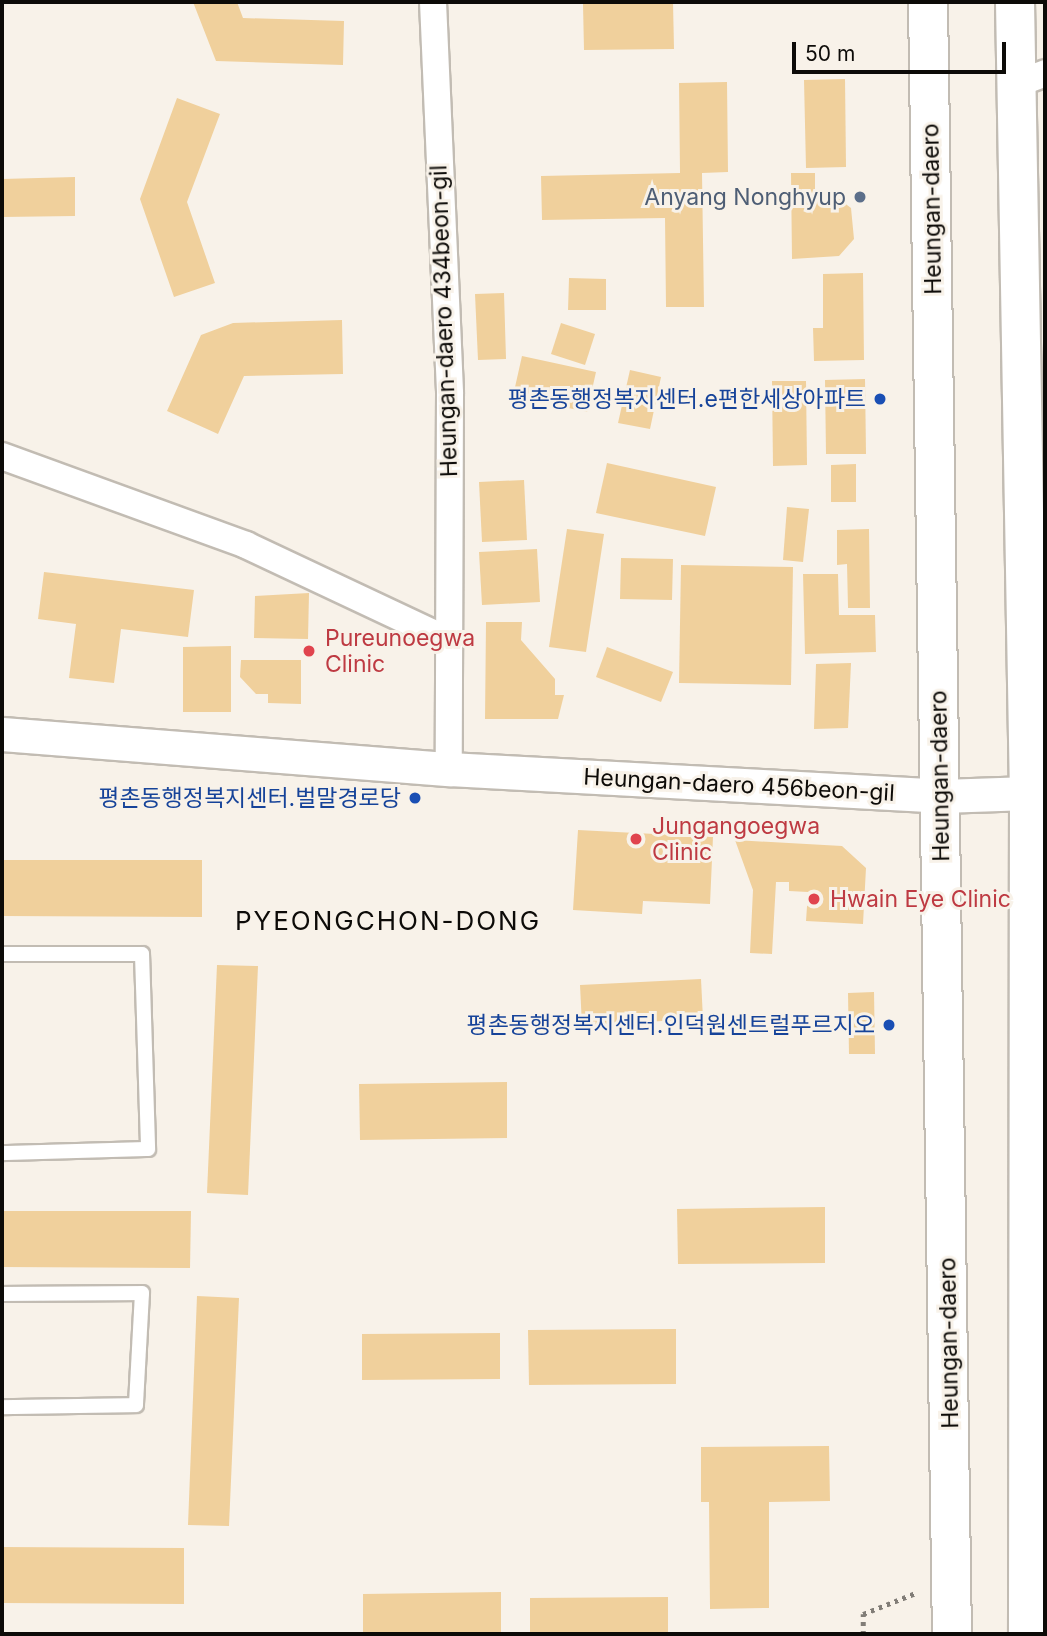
<!DOCTYPE html>
<meta charset="utf-8">
<style>
body{margin:0}
#map{position:relative;width:1047px;height:1636px;overflow:hidden;background:#f8f2e9;font-family:Inter,"Noto Sans KR",sans-serif}
div>[style]{position:absolute}
.building>*{inset:0;background:#f0d09c}
.path>*{height:4.5px;margin-top:-2.25px;transform-origin:0;background:repeating-linear-gradient(90deg,#817d77 0 3.5px,transparent 0 8.5px)}
.roads{filter:drop-shadow(2px 0 #c2bcb3) drop-shadow(-2px 0 #c2bcb3) drop-shadow(0 2px #c2bcb3) drop-shadow(0 -2px #c2bcb3)}
.service>*{height:14px;margin:-7px;padding:0 7px;transform-origin:7px;border-radius:7px;background:#fff}
.minor>*{height:26px;margin:-13px;padding:0 13px;transform-origin:13px;border-radius:13px;background:#fff}
.tertiary>*{height:33px;margin:-16.5px;padding:0 16.5px;transform-origin:16.5px;border-radius:16.5px;background:#fff}
.primary>*{height:38px;margin:-19px;padding:0 19px;transform-origin:19px;border-radius:19px;background:#fff}
.dots>*{width:19px;height:19px;translate:-50% -50%;box-sizing:border-box;border:4px solid #f8f2e9;border-radius:50%}
span{translate:-50% -50%;white-space:nowrap;text-align:center;line-height:1.15;-webkit-text-stroke:6px #f8f2e9;paint-order:stroke}
.service-label{font-size:23px;color:#4e5e75}
.right{translate:-100% -50%;text-align:right}
.street-label{font-size:23px;color:#0d0b08}
.transit-label{font-size:23px;color:#164399}
.health-label{font-size:23px;color:#be3a42}
.left{translate:0 -50%;text-align:left}
.quarter-label{font-size:26px;color:#0d0b08;letter-spacing:2px}
.frame{position:absolute;inset:0;border:4px solid #0d0b08;pointer-events:none}
.scale{position:absolute;left:792px;top:42px;width:214px;height:32px;box-sizing:border-box;border:4px solid #0d0b08;border-top:0;padding-left:9px;font-size:21px;line-height:24px;white-space:nowrap;color:#0d0b08;-webkit-text-stroke:5px #f8f2e9;paint-order:stroke}
</style>
<div id="map">
<div class="building">
<div style="clip-path:polygon(193px 2px,237px 2px,243px 18px,344px 21px,343px 65px,216px 61px)"></div>
<div style="clip-path:polygon(673px 2px,674px 49px,584px 50px,583px 4px)"></div>
<div style="clip-path:polygon(845px 79px,846px 167px,806px 168px,804px 80px)"></div>
<div style="clip-path:polygon(727px 82px,728px 172px,702px 173px,704px 307px,666px 307px,665px 218px,542px 220px,541px 176px,680px 173px,679px 83px)"></div>
<div style="clip-path:polygon(177px 98px,220px 114px,187px 202px,215px 283px,174px 297px,140px 199px)"></div>
<div style="clip-path:polygon(791px 173px,815px 173px,815px 195px,835px 196px,851px 208px,854px 239px,839px 256px,792px 259px)"></div>
<div style="clip-path:polygon(75px 177px,75px 216px,2px 217px,2px 179px)"></div>
<div style="clip-path:polygon(863px 273px,864px 360px,814px 361px,813px 328px,823px 328px,823px 274px)"></div>
<div style="clip-path:polygon(569px 278px,606px 279px,606px 310px,568px 310px)"></div>
<div style="clip-path:polygon(504px 293px,506px 359px,478px 360px,475px 294px)"></div>
<div style="clip-path:polygon(342px 320px,343px 374px,244px 376px,218px 434px,167px 411px,201px 335px,233px 323px)"></div>
<div style="clip-path:polygon(561px 323px,595px 334px,585px 365px,551px 354px)"></div>
<div style="clip-path:polygon(522px 356px,596px 372px,587px 412px,513px 396px)"></div>
<div style="clip-path:polygon(630px 370px,661px 377px,650px 429px,618px 423px)"></div>
<div style="clip-path:polygon(865px 379px,866px 454px,826px 454px,825px 380px)"></div>
<div style="clip-path:polygon(772px 381px,806px 381px,807px 465px,773px 466px)"></div>
<div style="clip-path:polygon(607px 463px,716px 487px,705px 536px,596px 513px)"></div>
<div style="clip-path:polygon(856px 464px,856px 502px,831px 502px,831px 465px)"></div>
<div style="clip-path:polygon(524px 480px,527px 540px,482px 542px,479px 482px)"></div>
<div style="clip-path:polygon(787px 507px,809px 509px,803px 562px,783px 560px)"></div>
<div style="clip-path:polygon(567px 529px,604px 534px,586px 652px,549px 647px)"></div>
<div style="clip-path:polygon(869px 529px,870px 608px,848px 608px,847px 564px,837px 565px,837px 530px)"></div>
<div style="clip-path:polygon(537px 549px,540px 602px,482px 605px,479px 552px)"></div>
<div style="clip-path:polygon(621px 558px,673px 559px,672px 600px,620px 599px)"></div>
<div style="clip-path:polygon(681px 565px,793px 567px,791px 685px,679px 683px)"></div>
<div style="clip-path:polygon(44px 572px,194px 590px,188px 637px,121px 629px,114px 683px,69px 678px,76px 624px,38px 619px)"></div>
<div style="clip-path:polygon(803px 574px,838px 574px,839px 615px,875px 615px,876px 652px,805px 654px)"></div>
<div style="clip-path:polygon(309px 593px,308px 639px,254px 638px,255px 596px)"></div>
<div style="clip-path:polygon(486px 622px,522px 622px,521px 640px,555px 679px,555px 695px,564px 695px,558px 719px,485px 719px)"></div>
<div style="clip-path:polygon(231px 646px,231px 712px,183px 712px,183px 647px)"></div>
<div style="clip-path:polygon(607px 647px,673px 672px,661px 702px,596px 677px)"></div>
<div style="clip-path:polygon(241px 660px,301px 660px,301px 704px,268px 703px,268px 694px,256px 694px,240px 677px)"></div>
<div style="clip-path:polygon(851px 663px,848px 728px,814px 729px,816px 664px)"></div>
<div style="clip-path:polygon(578px 830px,713px 837px,710px 904px,643px 901px,642px 914px,573px 910px)"></div>
<div style="clip-path:polygon(735px 840px,842px 846px,866px 868px,863px 924px,806px 921px,808px 892px,789px 891px,789px 882px,776px 882px,772px 954px,750px 953px,753px 890px)"></div>
<div style="clip-path:polygon(2px 860px,202px 860px,202px 917px,2px 916px)"></div>
<div style="clip-path:polygon(217px 965px,258px 966px,248px 1195px,207px 1193px)"></div>
<div style="clip-path:polygon(701px 979px,703px 1019px,582px 1025px,580px 985px)"></div>
<div style="clip-path:polygon(874px 992px,875px 1054px,849px 1054px,848px 993px)"></div>
<div style="clip-path:polygon(507px 1082px,507px 1138px,360px 1140px,359px 1084px)"></div>
<div style="clip-path:polygon(825px 1207px,825px 1263px,678px 1264px,677px 1209px)"></div>
<div style="clip-path:polygon(2px 1211px,191px 1211px,190px 1268px,2px 1267px)"></div>
<div style="clip-path:polygon(197px 1296px,239px 1298px,229px 1526px,188px 1525px)"></div>
<div style="clip-path:polygon(676px 1329px,676px 1384px,529px 1385px,528px 1330px)"></div>
<div style="clip-path:polygon(500px 1333px,500px 1379px,362px 1380px,362px 1334px)"></div>
<div style="clip-path:polygon(829px 1446px,830px 1501px,769px 1502px,769px 1608px,710px 1609px,709px 1502px,701px 1502px,701px 1447px)"></div>
<div style="clip-path:polygon(2px 1547px,184px 1548px,184px 1604px,2px 1603px)"></div>
<div style="clip-path:polygon(501px 1592px,501px 1634px,363px 1634px,363px 1594px)"></div>
<div style="clip-path:polygon(668px 1597px,668px 1634px,530px 1634px,530px 1598px)"></div>
</div>
<div class="path">
<div style="left:863px;top:1634px;width:20px;rotate:-90deg"></div>
<div style="left:863px;top:1614px;width:59px;rotate:-21.8deg"></div>
</div>
<div class="roads">
<div class="service">
<div style="left:2px;top:954px;width:140px"></div>
<div style="left:142px;top:954px;width:195px;rotate:88.2deg"></div>
<div style="left:148px;top:1149px;width:146px;rotate:178.4deg"></div>
<div style="left:2px;top:1294px;width:140px;rotate:-0.4deg"></div>
<div style="left:142px;top:1293px;width:112px;rotate:93.1deg"></div>
<div style="left:136px;top:1405px;width:134px;rotate:179.1deg"></div>
</div>
<div class="minor">
<div style="left:433px;top:2px;width:392px;rotate:87.5deg"></div>
<div style="left:450px;top:394px;width:375px;rotate:90.2deg"></div>
<div style="left:1017px;top:84px;width:30px;rotate:-21deg"></div>
<div style="left:2px;top:456px;width:260px;rotate:20deg"></div>
<div style="left:246px;top:545px;width:223px;rotate:25.2deg"></div>
</div>
<div class="tertiary">
<div style="left:2px;top:734px;width:448px;rotate:4.5deg"></div>
<div style="left:449px;top:769px;width:493px;rotate:3.1deg"></div>
<div style="left:941px;top:796px;width:88px;rotate:-2deg"></div>
</div>
<div class="primary">
<div style="left:928px;top:2px;width:1632px;rotate:89.16deg"></div>
<div style="left:1015px;top:2px;width:791px;rotate:88.99deg"></div>
<div style="left:1029px;top:793px;width:841px;rotate:90.07deg"></div>
</div>
</div>
<div class="dots">
<div style="left:860px;top:197px;background:#5c6f8a"></div>
<div style="left:880px;top:399px;background:#1a4fb4"></div>
<div style="left:309px;top:651px;background:#e0444e"></div>
<div style="left:415px;top:798px;background:#1a4fb4"></div>
<div style="left:636px;top:839px;background:#e0444e"></div>
<div style="left:814px;top:899px;background:#e0444e"></div>
<div style="left:889px;top:1025px;background:#1a4fb4"></div>
</div>
<div class="service-label">
<span class="right" style="left:846px;top:197px">Anyang Nonghyup</span>
</div>
<div class="street-label">
<span style="left:932px;top:209px;rotate:-91deg">Heungan-daero</span>
<span style="left:444px;top:321px;rotate:-92deg">Heungan-daero 434beon-gil</span>
<span style="left:940px;top:776px;rotate:-91deg">Heungan-daero</span>
<span style="left:739px;top:785px;rotate:3deg">Heungan-daero 456beon-gil</span>
<span style="left:949px;top:1343px;rotate:-91deg">Heungan-daero</span>
</div>
<div class="transit-label">
<span class="right" style="left:866px;top:399px">평촌동행정복지센터.e편한세상아파트</span>
<span class="right" style="left:401px;top:798px">평촌동행정복지센터.벌말경로당</span>
<span class="right" style="left:875px;top:1025px">평촌동행정복지센터.인덕원센트럴푸르지오</span>
</div>
<div class="health-label">
<span class="left" style="left:325px;top:651px">Pureunoegwa<br>Clinic</span>
<span class="left" style="left:652px;top:839px">Jungangoegwa<br>Clinic</span>
<span class="left" style="left:830px;top:899px">Hwain Eye Clinic</span>
</div>
<div class="quarter-label">
<span style="left:388px;top:921px">PYEONGCHON-DONG</span>
</div>
<div class="frame"></div>
<div class="scale">50 m</div>
</div>
